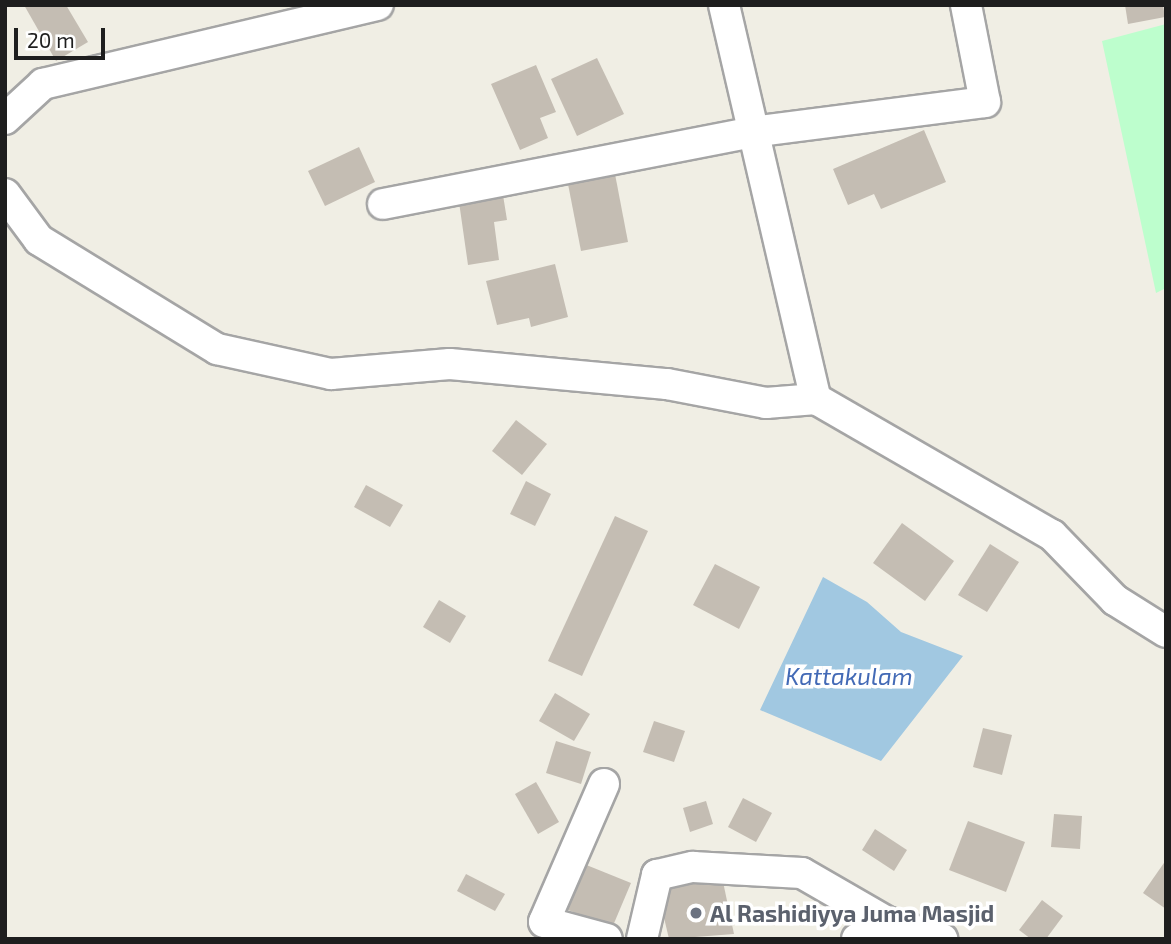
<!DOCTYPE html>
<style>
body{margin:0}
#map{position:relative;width:1171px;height:944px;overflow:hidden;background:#f0eee4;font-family:"Exo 2",sans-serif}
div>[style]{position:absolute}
.park>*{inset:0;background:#bdfecd}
.water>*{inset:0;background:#a1c8e1}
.building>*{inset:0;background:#c4bdb3}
.roads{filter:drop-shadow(2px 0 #a5a5a5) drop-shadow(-2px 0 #a5a5a5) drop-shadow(0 2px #a5a5a5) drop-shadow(0 -2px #a5a5a5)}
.street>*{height:30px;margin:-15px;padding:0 15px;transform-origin:15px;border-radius:15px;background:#fff}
.dots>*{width:19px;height:19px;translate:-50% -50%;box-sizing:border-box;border:4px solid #fff;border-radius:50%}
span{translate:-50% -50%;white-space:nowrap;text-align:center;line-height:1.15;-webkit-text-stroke:7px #fff;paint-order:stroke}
.worship-label{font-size:23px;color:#5b616d;font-weight:700}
.left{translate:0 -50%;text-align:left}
.water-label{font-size:24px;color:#436ab6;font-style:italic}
.frame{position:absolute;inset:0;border:7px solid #1e1e1e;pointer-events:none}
.scale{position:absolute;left:14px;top:28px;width:91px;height:32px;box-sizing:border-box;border:4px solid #1e1e1e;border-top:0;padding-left:9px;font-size:21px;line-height:24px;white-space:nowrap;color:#1e1e1e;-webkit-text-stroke:5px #fff;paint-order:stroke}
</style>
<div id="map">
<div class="park">
<div style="clip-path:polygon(1166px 24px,1166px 288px,1156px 293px,1102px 41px)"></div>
</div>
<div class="water">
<div style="clip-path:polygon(823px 577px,867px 602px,901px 632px,963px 656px,881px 761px,760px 710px)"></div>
</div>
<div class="building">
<div style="clip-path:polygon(24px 5px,66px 5px,88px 42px,56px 61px)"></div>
<div style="clip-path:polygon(1125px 5px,1163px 5px,1165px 17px,1128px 24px)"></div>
<div style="clip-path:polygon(597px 58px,624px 114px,577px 136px,551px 79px)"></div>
<div style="clip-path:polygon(536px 65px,556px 112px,540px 118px,548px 138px,520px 150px,491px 84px)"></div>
<div style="clip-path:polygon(924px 130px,946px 182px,881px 209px,874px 194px,848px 205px,833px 169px)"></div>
<div style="clip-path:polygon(359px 147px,375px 182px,325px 206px,308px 171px)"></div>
<div style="clip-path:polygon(615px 174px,628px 242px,581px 251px,568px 184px)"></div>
<div style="clip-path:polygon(503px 195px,507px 220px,494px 222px,499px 260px,468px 265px,459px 202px)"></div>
<div style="clip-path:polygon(555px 264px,568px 317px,531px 327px,529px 318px,497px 325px,486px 281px)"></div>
<div style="clip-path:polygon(516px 420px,547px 444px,522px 475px,492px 451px)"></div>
<div style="clip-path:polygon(526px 481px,551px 494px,535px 526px,510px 514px)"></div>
<div style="clip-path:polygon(366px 485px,403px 505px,390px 527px,354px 507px)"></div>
<div style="clip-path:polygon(615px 516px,648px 531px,582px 676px,548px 661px)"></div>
<div style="clip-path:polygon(902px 523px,954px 561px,925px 601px,873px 563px)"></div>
<div style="clip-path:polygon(990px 544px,1019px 562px,987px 612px,958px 595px)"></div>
<div style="clip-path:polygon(715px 564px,760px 587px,739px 629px,693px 605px)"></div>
<div style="clip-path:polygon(439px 600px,466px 616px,450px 643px,423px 627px)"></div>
<div style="clip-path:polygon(555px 693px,590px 714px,574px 741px,539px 721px)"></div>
<div style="clip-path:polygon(654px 721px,685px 731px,674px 762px,643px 752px)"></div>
<div style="clip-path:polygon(983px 728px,1012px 735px,1002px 775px,973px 767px)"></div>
<div style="clip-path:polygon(556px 741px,591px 752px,581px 784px,546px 773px)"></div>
<div style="clip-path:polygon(536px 782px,559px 822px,538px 834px,515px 794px)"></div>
<div style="clip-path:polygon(743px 798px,772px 813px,756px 842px,728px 827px)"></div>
<div style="clip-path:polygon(706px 801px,713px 824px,690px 832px,683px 808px)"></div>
<div style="clip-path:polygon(1054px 814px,1082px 816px,1080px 849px,1051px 847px)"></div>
<div style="clip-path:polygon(968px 821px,1025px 842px,1006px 892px,949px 870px)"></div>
<div style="clip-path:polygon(875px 829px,907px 850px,894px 871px,862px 850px)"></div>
<div style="clip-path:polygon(1166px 860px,1166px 909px,1143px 893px)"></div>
<div style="clip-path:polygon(579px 862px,631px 883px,612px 928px,561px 907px)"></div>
<div style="clip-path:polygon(466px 874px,505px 894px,495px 911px,457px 891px)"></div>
<div style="clip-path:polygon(722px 877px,734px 934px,669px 939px,658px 892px)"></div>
<div style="clip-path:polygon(1042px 900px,1063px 916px,1046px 939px,1031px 939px,1019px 930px)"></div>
</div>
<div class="roads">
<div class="street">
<div style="left:724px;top:5px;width:405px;rotate:76.9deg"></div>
<div style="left:816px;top:399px;width:272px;rotate:30deg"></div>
<div style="left:1052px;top:535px;width:91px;rotate:45.9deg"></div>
<div style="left:1115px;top:600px;width:60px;rotate:32.1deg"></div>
<div style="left:5px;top:119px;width:52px;rotate:-42.6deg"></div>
<div style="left:43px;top:84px;width:344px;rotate:-13.3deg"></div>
<div style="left:5px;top:194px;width:57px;rotate:53.5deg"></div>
<div style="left:39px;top:240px;width:209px;rotate:31.5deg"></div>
<div style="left:217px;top:349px;width:117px;rotate:12.4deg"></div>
<div style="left:331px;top:374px;width:119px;rotate:-4.8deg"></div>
<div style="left:450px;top:364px;width:218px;rotate:5.3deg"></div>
<div style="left:667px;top:384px;width:101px;rotate:10.9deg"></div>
<div style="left:766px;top:403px;width:50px;rotate:-4.6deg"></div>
<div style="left:383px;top:204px;width:376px;rotate:-11deg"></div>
<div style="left:752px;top:132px;width:235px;rotate:-7.3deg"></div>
<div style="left:985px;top:102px;width:99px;rotate:-101.1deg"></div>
<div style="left:604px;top:784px;width:150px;rotate:113.5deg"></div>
<div style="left:544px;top:922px;width:65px;rotate:15.1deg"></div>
<div style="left:642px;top:939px;width:66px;rotate:-76.8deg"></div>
<div style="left:657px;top:875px;width:37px;rotate:-13deg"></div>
<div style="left:693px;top:867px;width:109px;rotate:3.2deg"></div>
<div style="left:802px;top:873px;width:98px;rotate:30deg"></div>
<div style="left:887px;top:922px;width:58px;rotate:17.2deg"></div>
<div style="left:857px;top:939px;width:34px;rotate:-30deg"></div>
</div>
</div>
<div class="dots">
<div style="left:696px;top:913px;background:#6b7280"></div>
</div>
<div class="worship-label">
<span class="left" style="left:710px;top:913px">Al Rashidiyya Juma Masjid</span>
</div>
<div class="water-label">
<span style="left:849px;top:676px">Kattakulam</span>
</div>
<div class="frame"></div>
<div class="scale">20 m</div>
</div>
